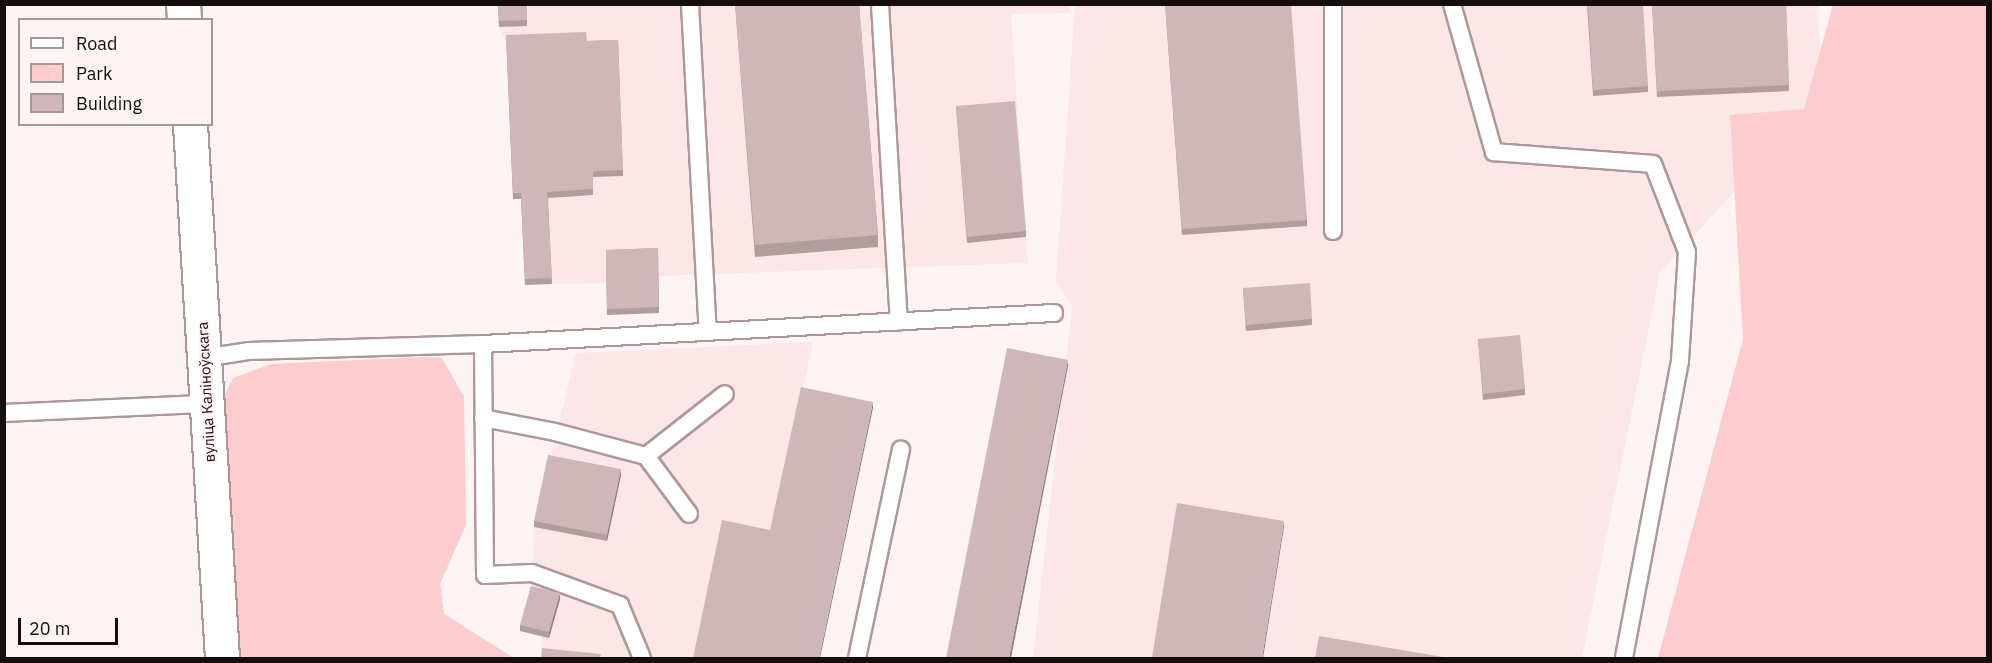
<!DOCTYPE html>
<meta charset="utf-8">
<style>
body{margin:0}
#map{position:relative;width:1992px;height:663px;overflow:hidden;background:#fef4f4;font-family:"IBM Plex Sans",sans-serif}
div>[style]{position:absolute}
.built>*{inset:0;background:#fce7e8}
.green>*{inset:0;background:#fccccf}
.roads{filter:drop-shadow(2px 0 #af9798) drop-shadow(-2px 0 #af9798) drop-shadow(0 2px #af9798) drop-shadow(0 -2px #af9798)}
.service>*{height:16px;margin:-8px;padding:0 8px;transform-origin:8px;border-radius:8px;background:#fff}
.tertiary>*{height:33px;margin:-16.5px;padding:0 16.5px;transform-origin:16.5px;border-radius:16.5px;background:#fff}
.wall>*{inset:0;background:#b29d9e}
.shaded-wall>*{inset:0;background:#917f81}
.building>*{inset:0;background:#cfb6b8}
span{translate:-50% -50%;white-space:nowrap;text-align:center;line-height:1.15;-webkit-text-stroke:4.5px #fef4f4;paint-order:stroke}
.street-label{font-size:15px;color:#160e0e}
.frame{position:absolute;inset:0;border:6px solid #160e0e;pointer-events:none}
.legend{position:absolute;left:18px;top:18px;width:195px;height:108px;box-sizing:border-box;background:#fef4f4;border:2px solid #a19898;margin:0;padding:8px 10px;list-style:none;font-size:18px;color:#160e0e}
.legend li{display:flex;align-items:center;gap:12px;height:30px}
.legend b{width:30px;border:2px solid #a19898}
.scale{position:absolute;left:18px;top:618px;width:100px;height:27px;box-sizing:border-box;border:3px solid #160e0e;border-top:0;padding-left:8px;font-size:18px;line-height:21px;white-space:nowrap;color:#160e0e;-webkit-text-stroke:4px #fef4f4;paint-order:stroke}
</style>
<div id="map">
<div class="built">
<div style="clip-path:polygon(498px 5px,1069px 5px,1070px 13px,1011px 14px,1028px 263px,659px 276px,659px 313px,607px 315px,606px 283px,525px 285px,521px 199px,513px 199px,506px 41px,499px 27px)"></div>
<div style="clip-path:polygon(1075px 5px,1818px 5px,1823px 97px,1660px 272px,1582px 658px,1033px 658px,1072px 306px,1056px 281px)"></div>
<div style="clip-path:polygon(813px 342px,744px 658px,541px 658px,542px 637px,520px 631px,531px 592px,534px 527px,576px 353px)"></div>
</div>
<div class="green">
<div style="clip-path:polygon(1833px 5px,1987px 5px,1987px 658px,1658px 658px,1743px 339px,1730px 115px,1804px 109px)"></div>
<div style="clip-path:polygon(423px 357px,442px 358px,464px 397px,466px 525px,440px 584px,444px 614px,514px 658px,238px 658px,222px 401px,233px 378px,271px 364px)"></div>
</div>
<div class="roads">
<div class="service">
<div style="left:690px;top:4px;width:328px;rotate:86.9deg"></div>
<div style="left:880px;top:4px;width:318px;rotate:86.6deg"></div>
<div style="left:1452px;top:4px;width:154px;rotate:74.2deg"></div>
<div style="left:1494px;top:152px;width:159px;rotate:4.3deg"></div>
<div style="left:1653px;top:164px;width:94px;rotate:68.9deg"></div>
<div style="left:1687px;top:252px;width:109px;rotate:93.7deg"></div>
<div style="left:1680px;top:361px;width:302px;rotate:100.7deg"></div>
<div style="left:1333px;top:231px;width:227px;rotate:-90deg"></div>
<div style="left:483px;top:344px;width:231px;rotate:89.5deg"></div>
<div style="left:485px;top:575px;width:47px;rotate:-2.4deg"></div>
<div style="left:532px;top:573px;width:94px;rotate:20deg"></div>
<div style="left:620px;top:605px;width:57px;rotate:67.5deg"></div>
<div style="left:204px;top:358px;width:46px;rotate:-8.8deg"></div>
<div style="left:249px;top:351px;width:234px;rotate:-1.7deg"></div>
<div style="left:483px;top:344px;width:572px;rotate:-3.11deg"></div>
<div style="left:4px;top:413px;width:201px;rotate:-2.6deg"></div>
<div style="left:483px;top:418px;width:73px;rotate:11deg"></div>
<div style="left:555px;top:432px;width:94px;rotate:14.8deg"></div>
<div style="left:646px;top:456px;width:72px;rotate:53.4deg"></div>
<div style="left:646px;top:456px;width:100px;rotate:-38.1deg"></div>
<div style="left:857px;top:658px;width:213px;rotate:-78.1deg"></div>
</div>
<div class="tertiary">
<div style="left:183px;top:4px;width:16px;rotate:86deg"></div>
<div style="left:190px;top:124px;width:535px;rotate:86.57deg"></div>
</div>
</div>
<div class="wall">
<div style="clip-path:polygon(498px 4px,527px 4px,527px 26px,499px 27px)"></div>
<div style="clip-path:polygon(735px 4px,859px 4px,878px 235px,878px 247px,755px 257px)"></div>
<div style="clip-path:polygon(1165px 4px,1307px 220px,1307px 226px,1182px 235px)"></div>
<div style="clip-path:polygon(1587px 4px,1648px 86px,1648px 92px,1593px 96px)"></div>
<div style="clip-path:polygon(1652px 4px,1786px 4px,1789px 91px,1657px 97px)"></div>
<div style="clip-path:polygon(506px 35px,587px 41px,618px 40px,623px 176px,593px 177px,593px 195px,548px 198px,552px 284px,525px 285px,521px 199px,513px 199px)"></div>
<div style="clip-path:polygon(956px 106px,1026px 231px,1026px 237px,967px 243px)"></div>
<div style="clip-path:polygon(658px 248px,659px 313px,607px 315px,606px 250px)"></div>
<div style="clip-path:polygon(1243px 288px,1312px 319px,1312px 325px,1246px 331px)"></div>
<div style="clip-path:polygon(1478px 339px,1525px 389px,1525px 395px,1483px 400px)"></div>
<div style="clip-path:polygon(621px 475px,607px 541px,534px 527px,534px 521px)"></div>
<div style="clip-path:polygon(560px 599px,549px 638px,520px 631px,520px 625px)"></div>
</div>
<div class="shaded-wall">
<div style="clip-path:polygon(1068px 360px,1068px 366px,1011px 658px,1009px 658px)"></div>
<div style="clip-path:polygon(873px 402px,873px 408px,820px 658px,819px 658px)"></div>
<div style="clip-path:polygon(621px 469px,621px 475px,607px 541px,607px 535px)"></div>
<div style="clip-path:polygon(1284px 521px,1284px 527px,1263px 658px,1262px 658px)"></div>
<div style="clip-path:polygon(560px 593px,560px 599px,549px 638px,549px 632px)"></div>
</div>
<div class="building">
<div style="clip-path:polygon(498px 4px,527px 4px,527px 20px,499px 21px)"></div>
<div style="clip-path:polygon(735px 4px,859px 4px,878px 235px,755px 245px)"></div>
<div style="clip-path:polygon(1165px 4px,1291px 4px,1307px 220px,1182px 229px)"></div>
<div style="clip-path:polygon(1588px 4px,1643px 4px,1648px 86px,1593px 90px)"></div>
<div style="clip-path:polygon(1652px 4px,1786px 4px,1789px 85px,1657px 91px)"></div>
<div style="clip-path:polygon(586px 32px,587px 41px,618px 40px,623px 170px,593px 171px,593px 189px,547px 192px,552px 278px,525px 279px,521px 193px,513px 193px,506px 35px)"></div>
<div style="clip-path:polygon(1015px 101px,1026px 231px,967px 237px,956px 106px)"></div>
<div style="clip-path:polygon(658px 248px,659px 307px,607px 309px,606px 250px)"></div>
<div style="clip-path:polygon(1310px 283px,1312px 319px,1246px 325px,1243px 288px)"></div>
<div style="clip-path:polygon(1520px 335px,1525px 389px,1483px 394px,1478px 339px)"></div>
<div style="clip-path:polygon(1007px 348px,1068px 360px,1009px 658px,946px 658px)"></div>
<div style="clip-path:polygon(801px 387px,873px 402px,819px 658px,693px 658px,722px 520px,770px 530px)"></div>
<div style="clip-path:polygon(548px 455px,621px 469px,607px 535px,534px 521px)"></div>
<div style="clip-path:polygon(1177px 503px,1284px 521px,1262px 658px,1152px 658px)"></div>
<div style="clip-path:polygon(531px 586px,560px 593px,549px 632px,520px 625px)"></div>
<div style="clip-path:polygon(1319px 636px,1449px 658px,1315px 658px)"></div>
<div style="clip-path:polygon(542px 648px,601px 654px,600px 658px,541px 658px)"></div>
</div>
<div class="street-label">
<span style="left:206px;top:392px;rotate:-93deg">вуліца Каліноўскага</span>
</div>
<div class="frame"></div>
<ul class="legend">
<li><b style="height:8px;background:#fff"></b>Road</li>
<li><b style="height:16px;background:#fccccf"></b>Park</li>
<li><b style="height:16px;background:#cfb6b8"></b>Building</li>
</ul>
<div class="scale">20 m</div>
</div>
